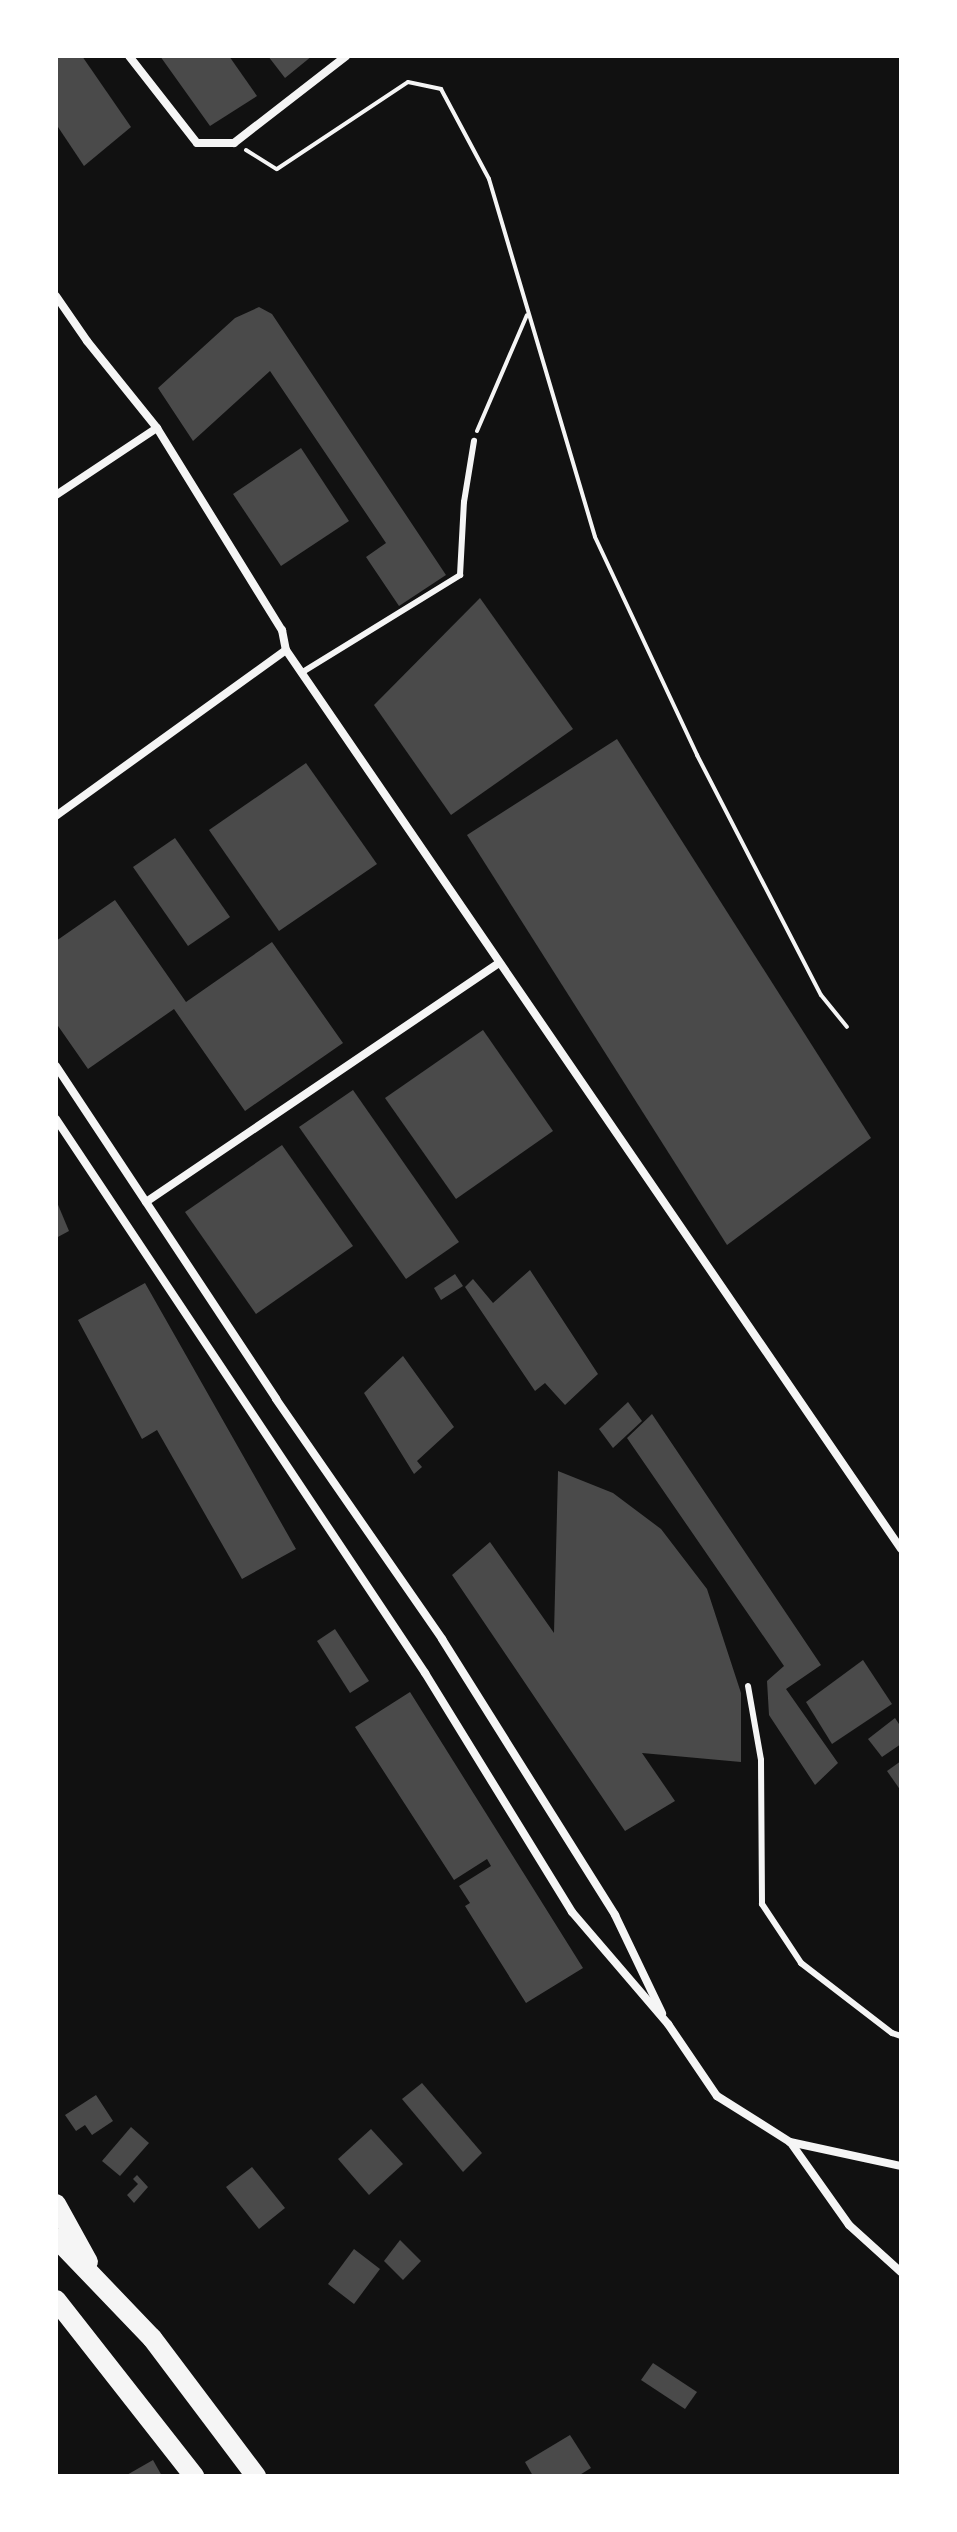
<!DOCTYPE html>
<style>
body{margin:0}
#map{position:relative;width:957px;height:2532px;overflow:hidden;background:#111;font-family:Jost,sans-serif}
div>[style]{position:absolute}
.building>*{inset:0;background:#4a4a4a}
.path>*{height:4px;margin:-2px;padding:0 2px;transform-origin:2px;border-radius:2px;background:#f5f5f5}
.service>*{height:6px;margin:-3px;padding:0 3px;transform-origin:3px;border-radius:3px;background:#f5f5f5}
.minor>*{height:8px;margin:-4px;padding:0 4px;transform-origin:4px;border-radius:4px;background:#f5f5f5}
.trunk>*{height:20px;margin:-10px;padding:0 10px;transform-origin:10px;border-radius:10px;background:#f5f5f5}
span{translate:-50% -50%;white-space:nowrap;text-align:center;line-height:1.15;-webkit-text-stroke:8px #fff;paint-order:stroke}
.frame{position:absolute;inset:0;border:58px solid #fff;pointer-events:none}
</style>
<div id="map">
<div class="building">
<div style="clip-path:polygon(56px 56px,82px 56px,131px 127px,84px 166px,56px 124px)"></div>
<div style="clip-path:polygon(160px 56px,229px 56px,257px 96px,210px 126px)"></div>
<div style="clip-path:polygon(268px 56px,312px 56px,285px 78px)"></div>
<div style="clip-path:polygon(259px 307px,272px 314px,446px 575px,399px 606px,366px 557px,386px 543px,270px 371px,193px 441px,158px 388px,235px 318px)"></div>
<div style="clip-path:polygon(301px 448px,349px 521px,281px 566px,233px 494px)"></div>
<div style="clip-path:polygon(480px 598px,573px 729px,451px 815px,374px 705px)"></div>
<div style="clip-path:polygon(617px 739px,871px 1138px,727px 1245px,467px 835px)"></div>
<div style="clip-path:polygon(306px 763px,377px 864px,279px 931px,209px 830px)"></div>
<div style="clip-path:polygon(175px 838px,230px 917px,188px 946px,133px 867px)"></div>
<div style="clip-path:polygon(115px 900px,186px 1002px,272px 942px,343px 1043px,245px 1111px,174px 1009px,88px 1069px,56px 1023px,56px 941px)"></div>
<div style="clip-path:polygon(483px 1030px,553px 1131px,456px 1199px,385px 1098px)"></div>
<div style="clip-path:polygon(353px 1090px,459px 1242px,406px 1279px,299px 1127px)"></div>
<div style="clip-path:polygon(282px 1145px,353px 1246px,256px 1314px,185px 1212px)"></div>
<div style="clip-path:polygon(56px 1200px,69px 1231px,56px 1238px)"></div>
<div style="clip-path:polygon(530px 1270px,598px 1374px,565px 1405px,545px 1383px,535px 1391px,465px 1287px,473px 1279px,493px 1303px)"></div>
<div style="clip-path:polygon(455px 1274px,463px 1286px,441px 1300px,434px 1288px)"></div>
<div style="clip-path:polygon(145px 1283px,296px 1549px,242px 1579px,157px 1430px,142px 1439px,78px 1320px)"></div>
<div style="clip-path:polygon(403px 1356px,454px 1427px,417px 1461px,422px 1467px,414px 1474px,364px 1393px)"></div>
<div style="clip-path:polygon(628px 1402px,642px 1421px,613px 1448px,599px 1429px)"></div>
<div style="clip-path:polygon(652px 1414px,821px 1665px,786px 1689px,838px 1763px,815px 1785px,769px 1715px,767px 1681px,784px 1666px,627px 1438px)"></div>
<div style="clip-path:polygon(558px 1471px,613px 1493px,661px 1529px,707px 1589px,741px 1693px,741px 1762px,642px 1753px,675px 1801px,625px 1831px,452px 1575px,490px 1542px,554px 1633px)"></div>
<div style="clip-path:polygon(335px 1629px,369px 1681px,350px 1693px,317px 1641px)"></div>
<div style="clip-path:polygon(863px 1660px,892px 1704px,832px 1744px,806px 1702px)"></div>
<div style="clip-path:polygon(410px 1692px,583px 1968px,526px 2003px,465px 1906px,470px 1903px,459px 1886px,491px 1866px,487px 1859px,454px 1880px,355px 1727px)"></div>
<div style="clip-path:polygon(895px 1718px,901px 1727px,901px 1744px,882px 1757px,868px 1739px)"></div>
<div style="clip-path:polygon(901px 1761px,901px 1791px,887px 1771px)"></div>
<div style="clip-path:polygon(422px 2083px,482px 2153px,463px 2172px,402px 2099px)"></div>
<div style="clip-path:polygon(96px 2095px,113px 2121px,92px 2135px,85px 2125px,76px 2131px,65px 2115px)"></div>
<div style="clip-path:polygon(131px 2127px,149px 2143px,120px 2176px,102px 2161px)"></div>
<div style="clip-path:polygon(371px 2129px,403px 2164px,369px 2195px,338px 2159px)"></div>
<div style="clip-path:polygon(252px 2167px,285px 2208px,259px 2229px,226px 2187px)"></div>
<div style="clip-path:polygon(137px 2175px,148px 2187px,134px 2203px,127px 2195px,138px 2184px,133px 2179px)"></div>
<div style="clip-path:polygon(400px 2240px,421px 2261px,403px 2280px,384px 2261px)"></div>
<div style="clip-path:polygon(354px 2249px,380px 2269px,354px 2304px,328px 2284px)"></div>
<div style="clip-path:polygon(653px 2363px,697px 2392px,685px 2409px,641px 2380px)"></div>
<div style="clip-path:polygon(570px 2435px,591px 2468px,578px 2476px,533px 2476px,525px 2462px)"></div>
<div style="clip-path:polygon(153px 2460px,162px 2476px,125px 2476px)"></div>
</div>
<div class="path">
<div style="left:246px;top:150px;width:36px;rotate:32deg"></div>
<div style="left:277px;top:169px;width:157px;rotate:-33.6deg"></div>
<div style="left:408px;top:82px;width:34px;rotate:12deg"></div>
<div style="left:441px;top:89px;width:102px;rotate:61.9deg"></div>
<div style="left:489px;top:179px;width:373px;rotate:73.5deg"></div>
<div style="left:595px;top:537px;width:241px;rotate:64.9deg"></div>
<div style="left:697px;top:755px;width:270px;rotate:62.7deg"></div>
<div style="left:821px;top:995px;width:41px;rotate:50.9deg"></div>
<div style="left:477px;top:431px;width:126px;rotate:-66.7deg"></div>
</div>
<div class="service">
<div style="left:301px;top:673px;width:187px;rotate:-31.6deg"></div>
<div style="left:460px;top:575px;width:73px;rotate:-86.9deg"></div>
<div style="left:464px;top:502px;width:62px;rotate:-80.7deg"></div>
<div style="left:748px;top:1686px;width:75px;rotate:80deg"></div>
<div style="left:761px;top:1760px;width:144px;rotate:89.6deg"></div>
<div style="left:762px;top:1904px;width:71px;rotate:56.5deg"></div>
<div style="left:801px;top:1963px;width:115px;rotate:37.6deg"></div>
<div style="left:892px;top:2033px;width:9px;rotate:18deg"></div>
</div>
<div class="minor">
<div style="left:129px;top:56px;width:110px;rotate:52deg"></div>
<div style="left:197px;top:143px;width:37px"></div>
<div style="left:234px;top:143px;width:142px;rotate:-37.8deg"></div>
<div style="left:56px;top:296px;width:55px;rotate:55.4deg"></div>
<div style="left:87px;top:341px;width:112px;rotate:51.2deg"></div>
<div style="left:56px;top:495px;width:121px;rotate:-33.6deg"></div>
<div style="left:157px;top:428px;width:238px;rotate:58.3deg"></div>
<div style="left:282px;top:630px;width:20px;rotate:79deg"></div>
<div style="left:286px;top:650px;width:284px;rotate:144.2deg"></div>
<div style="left:286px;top:650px;width:1089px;rotate:55.62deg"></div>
<div style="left:56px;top:1066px;width:399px;rotate:56.5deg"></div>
<div style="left:276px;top:1399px;width:292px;rotate:55.3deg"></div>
<div style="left:442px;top:1639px;width:326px;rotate:57.9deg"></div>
<div style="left:615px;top:1915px;width:109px;rotate:64.4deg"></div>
<div style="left:56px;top:1119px;width:666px;rotate:56.33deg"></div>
<div style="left:425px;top:1673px;width:281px;rotate:58.4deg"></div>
<div style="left:572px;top:1912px;width:148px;rotate:49.4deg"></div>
<div style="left:668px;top:2024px;width:87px;rotate:55.8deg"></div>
<div style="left:717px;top:2096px;width:86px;rotate:32.2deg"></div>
<div style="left:790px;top:2142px;width:114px;rotate:12.2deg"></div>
<div style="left:146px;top:1202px;width:426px;rotate:-34.1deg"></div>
<div style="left:791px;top:2143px;width:100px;rotate:54.7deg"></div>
<div style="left:849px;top:2225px;width:70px;rotate:42.1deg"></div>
</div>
<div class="trunk">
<div style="left:56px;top:2204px;width:66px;rotate:61.1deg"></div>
<div style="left:56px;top:2238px;width:139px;rotate:46.2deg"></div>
<div style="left:152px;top:2338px;width:173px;rotate:53deg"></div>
<div style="left:56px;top:2300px;width:224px;rotate:51.9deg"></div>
</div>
<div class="frame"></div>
</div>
